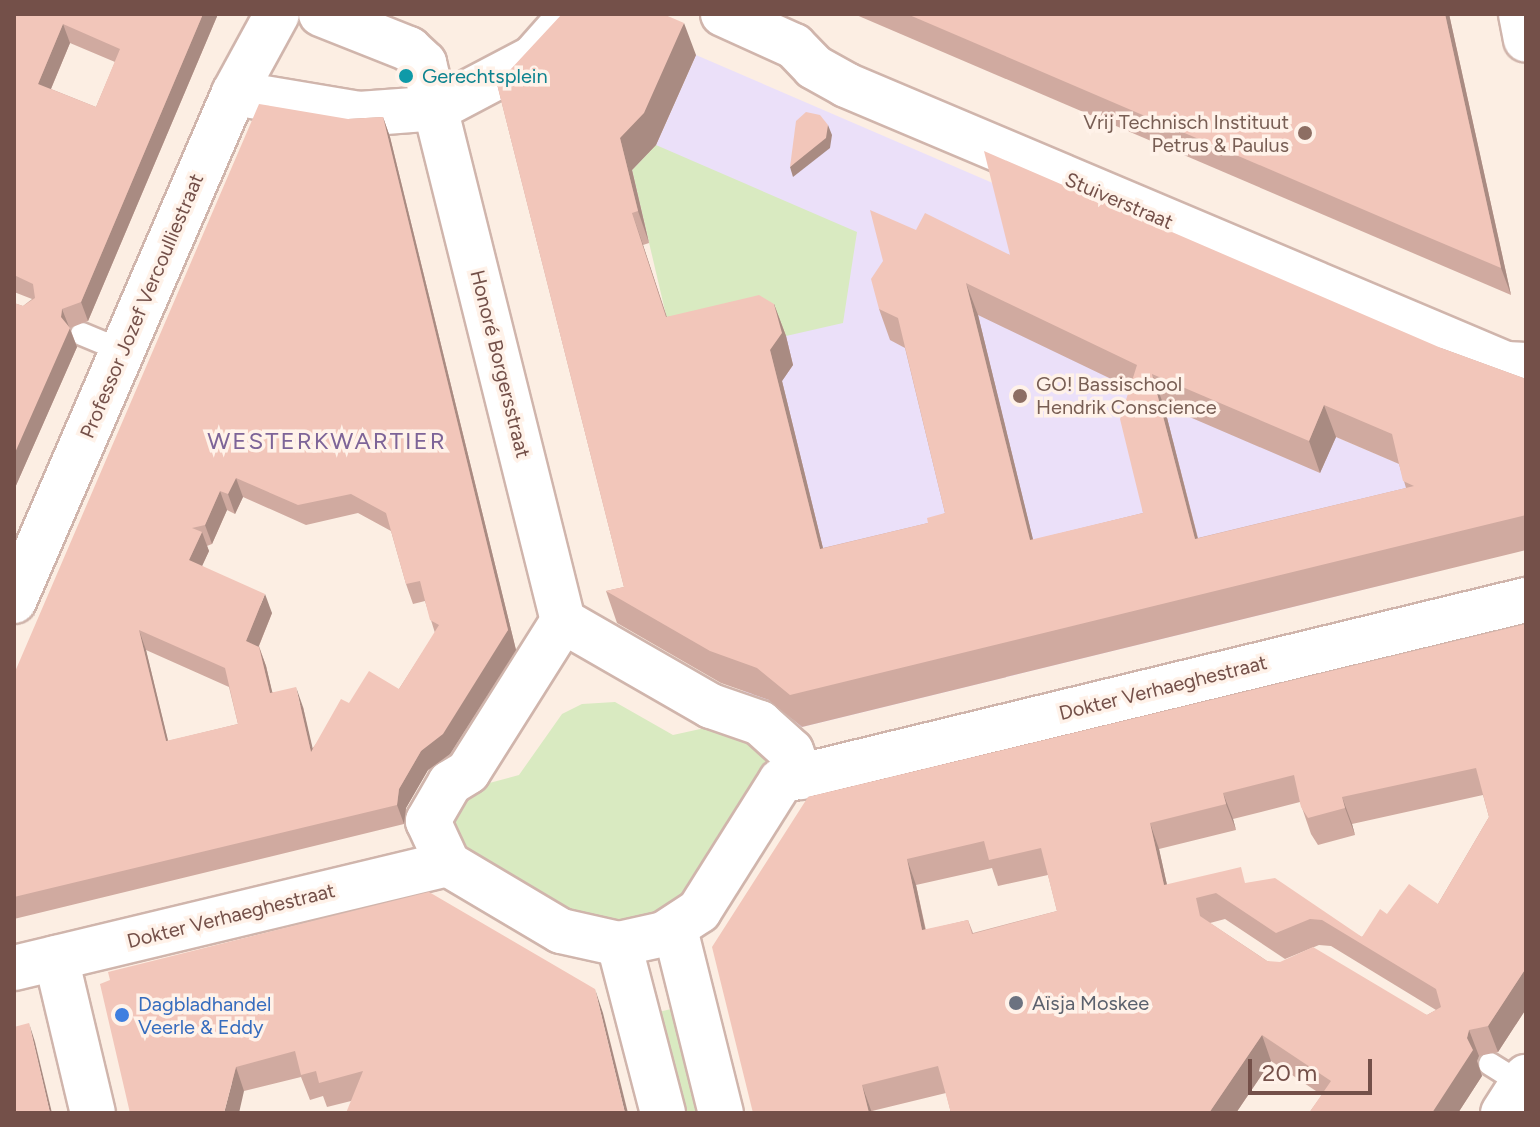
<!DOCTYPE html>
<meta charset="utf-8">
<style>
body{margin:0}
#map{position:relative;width:1540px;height:1127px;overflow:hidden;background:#fceee3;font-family:Figtree,sans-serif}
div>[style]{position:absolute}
.education>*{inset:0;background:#ebe0f9}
.green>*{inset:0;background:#d9eac1}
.roads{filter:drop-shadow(2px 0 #d0b5ac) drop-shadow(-2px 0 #d0b5ac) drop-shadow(0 2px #d0b5ac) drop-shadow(0 -2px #d0b5ac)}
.lane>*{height:22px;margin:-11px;padding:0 11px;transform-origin:11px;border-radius:11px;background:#fff}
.street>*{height:44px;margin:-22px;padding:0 22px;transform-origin:22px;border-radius:22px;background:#fff}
.wall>*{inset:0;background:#d0aaa0}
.shaded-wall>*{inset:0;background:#a98b82}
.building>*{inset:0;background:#f2c6ba}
.dots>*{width:22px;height:22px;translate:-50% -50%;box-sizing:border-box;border:4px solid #fff2e9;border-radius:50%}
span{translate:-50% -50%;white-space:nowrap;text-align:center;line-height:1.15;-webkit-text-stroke:7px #fff2e9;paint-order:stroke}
.culture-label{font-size:20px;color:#0d838f}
.left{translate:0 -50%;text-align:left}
.education-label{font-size:20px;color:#785e54}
.right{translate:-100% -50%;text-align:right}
.street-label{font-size:20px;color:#745049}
.worship-label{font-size:20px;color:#5b616d}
.shop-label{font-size:20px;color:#366cbe}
.quarter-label{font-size:24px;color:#7d6498;letter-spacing:2px}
.frame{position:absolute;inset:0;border:16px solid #745049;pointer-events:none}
.scale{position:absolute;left:1248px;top:1059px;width:124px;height:36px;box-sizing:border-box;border:4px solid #745049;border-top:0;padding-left:10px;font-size:24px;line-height:28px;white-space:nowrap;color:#745049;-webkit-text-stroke:6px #fff2e9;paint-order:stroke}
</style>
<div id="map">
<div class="education">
<div style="clip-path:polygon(696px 55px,995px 184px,1336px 437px,1402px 465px,1431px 573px,798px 728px,739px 697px,753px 675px,632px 170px,656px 145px)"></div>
</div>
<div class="green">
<div style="clip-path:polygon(656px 145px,857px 232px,843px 323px,786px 336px,674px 349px,632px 170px)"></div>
<div style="clip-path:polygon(615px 702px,673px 735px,732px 722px,775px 748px,758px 784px,680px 907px,636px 925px,581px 919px,447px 842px,452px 793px,519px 775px,562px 714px,582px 704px)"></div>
<div style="clip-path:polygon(679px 1007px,705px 1113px,680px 1113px,655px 1013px)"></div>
</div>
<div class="roads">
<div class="lane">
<div style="left:82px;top:334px;width:44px;rotate:22.5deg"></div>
<div style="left:1490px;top:1064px;width:38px;rotate:32deg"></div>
</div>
<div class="street">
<div style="left:321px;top:14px;width:95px;rotate:21.7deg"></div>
<div style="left:409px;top:49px;width:21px;rotate:43deg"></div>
<div style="left:424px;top:63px;width:575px;rotate:76.01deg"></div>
<div style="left:723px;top:14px;width:78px;rotate:24.3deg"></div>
<div style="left:794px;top:46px;width:29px;rotate:46deg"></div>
<div style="left:814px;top:67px;width:37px;rotate:29deg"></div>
<div style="left:846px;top:85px;width:717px;rotate:22.92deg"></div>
<div style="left:1506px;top:364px;width:20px;rotate:3deg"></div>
<div style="left:1521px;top:14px;width:26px;rotate:79deg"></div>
<div style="left:234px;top:93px;width:127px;rotate:9.5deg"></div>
<div style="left:359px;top:114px;width:79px;rotate:-4.3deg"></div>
<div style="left:438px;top:108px;width:107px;rotate:-27.8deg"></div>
<div style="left:533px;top:58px;width:59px;rotate:-48.4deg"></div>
<div style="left:14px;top:601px;width:554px;rotate:-66.58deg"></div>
<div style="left:234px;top:93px;width:90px;rotate:-61.4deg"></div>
<div style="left:563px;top:621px;width:178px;rotate:122.2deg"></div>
<div style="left:468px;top:772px;width:21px;rotate:149deg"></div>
<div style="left:450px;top:783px;width:44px;rotate:120.1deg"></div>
<div style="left:428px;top:821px;width:47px;rotate:65.1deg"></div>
<div style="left:448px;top:864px;width:131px;rotate:30.7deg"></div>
<div style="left:561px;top:931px;width:59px;rotate:12.6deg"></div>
<div style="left:619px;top:944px;width:46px;rotate:-12.5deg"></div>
<div style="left:664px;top:934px;width:42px;rotate:-33.3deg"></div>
<div style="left:699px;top:911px;width:154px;rotate:-57.8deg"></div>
<div style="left:781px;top:781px;width:767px;rotate:-13.66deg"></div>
<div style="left:563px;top:621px;width:171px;rotate:29.9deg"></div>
<div style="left:711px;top:706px;width:52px;rotate:19.1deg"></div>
<div style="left:760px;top:723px;width:42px;rotate:42.1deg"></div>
<div style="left:791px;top:751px;width:28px;rotate:69deg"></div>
<div style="left:675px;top:929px;width:190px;rotate:76deg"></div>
<div style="left:619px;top:944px;width:175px;rotate:75.4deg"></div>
<div style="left:56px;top:958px;width:159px;rotate:76.6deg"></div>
<div style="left:14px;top:968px;width:446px;rotate:-13.5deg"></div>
<div style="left:1503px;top:1113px;width:43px;rotate:-57.4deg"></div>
</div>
</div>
<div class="wall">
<div style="clip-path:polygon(evenodd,14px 14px,218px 14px,88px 321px,70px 328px,77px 347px,14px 490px,14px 303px,23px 306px,32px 299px,14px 292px,14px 14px,70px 43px,115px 62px,96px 107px,51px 89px,70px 43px)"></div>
<div style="clip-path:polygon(854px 14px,1449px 14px,1511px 295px)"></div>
<div style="clip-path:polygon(evenodd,696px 55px,656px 145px,632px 170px,649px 243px,643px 245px,667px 317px,774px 304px,786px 336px,793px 365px,782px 381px,823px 548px,928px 523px,945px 513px,905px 348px,890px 340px,879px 309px,916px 230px,1010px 255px,1441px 348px,1526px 379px,1526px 550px,802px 727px,769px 700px,721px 683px,617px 623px,606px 591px,624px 587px,497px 84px,696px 55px,978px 315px,1130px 388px,1143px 513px,1033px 540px,978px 315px,696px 55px,1164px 406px,1320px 473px,1336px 437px,1399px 464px,1406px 488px,1198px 538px,1164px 406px)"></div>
<div style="clip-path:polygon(evenodd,383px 117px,390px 137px,516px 650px,450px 754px,428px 770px,406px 808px,404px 824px,14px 919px,14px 674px,348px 119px,383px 117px,243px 497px,306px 525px,358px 513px,391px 531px,406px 584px,413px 604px,425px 601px,435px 633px,399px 689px,349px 703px,312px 749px,303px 707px,272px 692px,266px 666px,259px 646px,272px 613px,202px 566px,209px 551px,207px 546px,212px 544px,227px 510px,235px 514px,243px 497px,383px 117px,146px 650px,229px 687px,238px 724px,168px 741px,146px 650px)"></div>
<div style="clip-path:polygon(evenodd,1526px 624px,1526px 1009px,1498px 1052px,1479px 1056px,1477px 1061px,1482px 1076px,1458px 1113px,1309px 1113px,1322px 1095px,1271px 1061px,1236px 1113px,951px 1113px,946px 1093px,872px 1111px,753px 1113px,808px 797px,1526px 624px,1483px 795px,1489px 817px,1438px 904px,1387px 914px,1362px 937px,1247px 883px,1167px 885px,1159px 849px,1236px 830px,1233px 819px,1300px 802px,1311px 834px,1318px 845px,1355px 835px,1352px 824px,1483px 795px,1526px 624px,992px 868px,998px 886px,1048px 875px,1057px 911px,973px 933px,968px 920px,926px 930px,916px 885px,992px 868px,1526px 624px,1225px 919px,1285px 959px,1319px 945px,1331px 946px,1436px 1010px,1427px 1015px,1267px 961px,1210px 923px,1225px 919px)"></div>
<div style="clip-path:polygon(100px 984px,603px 1013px,351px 1101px,327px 1107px,323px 1096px,310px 1100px,301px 1077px,244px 1091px)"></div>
</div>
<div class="shaded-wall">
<div style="clip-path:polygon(203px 14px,218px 14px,88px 321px,81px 302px)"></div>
<div style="clip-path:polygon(1445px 14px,1449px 14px,1511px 295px,1501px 268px)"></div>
<div style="clip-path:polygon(684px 23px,696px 55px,656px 145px,632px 170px,649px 243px,638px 211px,620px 138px)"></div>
<div style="clip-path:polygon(63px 24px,70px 43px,45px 103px,38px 84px)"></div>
<div style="clip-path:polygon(383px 117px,390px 137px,516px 650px,450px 754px,428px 770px,406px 808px,404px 824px,397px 805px,399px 789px,421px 751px,508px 630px)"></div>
<div style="clip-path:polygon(828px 125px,832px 135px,830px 148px,793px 177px,790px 167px)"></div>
<div style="clip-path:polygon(632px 213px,643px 245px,677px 349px,666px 317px)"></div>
<div style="clip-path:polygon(966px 283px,978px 315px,1041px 572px,1030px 540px)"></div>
<div style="clip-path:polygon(774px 304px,786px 336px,793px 365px,782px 381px,831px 581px,820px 549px,770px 350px)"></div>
<div style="clip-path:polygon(62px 309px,77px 347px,14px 490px,14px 455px,61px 317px)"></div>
<div style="clip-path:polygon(1152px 374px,1164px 406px,1206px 571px,1195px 539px)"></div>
<div style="clip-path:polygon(1324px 405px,1336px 437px,1320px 473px,1309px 441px)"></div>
<div style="clip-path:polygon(236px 478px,243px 497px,235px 514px,228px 494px)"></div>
<div style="clip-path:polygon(220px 491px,227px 510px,212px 544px,205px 525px)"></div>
<div style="clip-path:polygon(202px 532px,209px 551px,196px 579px,189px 560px)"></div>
<div style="clip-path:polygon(265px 594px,272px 613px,253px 660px,246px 641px)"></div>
<div style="clip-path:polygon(139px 630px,146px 650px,173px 761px,166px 741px)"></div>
<div style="clip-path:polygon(259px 647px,266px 666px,277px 712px,270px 693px)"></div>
<div style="clip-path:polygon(296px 687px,303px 707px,318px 771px,311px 752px)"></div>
<div style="clip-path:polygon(1223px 793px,1233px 819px,1236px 830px,1226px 804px)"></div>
<div style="clip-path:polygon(1342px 797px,1352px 824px,1355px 835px,1345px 808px)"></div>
<div style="clip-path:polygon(1150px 823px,1159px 849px,1173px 912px,1164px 885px)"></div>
<div style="clip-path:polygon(907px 859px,916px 885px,931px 957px,922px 930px)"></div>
<div style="clip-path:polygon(1526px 968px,1526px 1009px,1498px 1052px,1488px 1026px)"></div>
<div style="clip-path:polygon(595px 989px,603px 1013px,628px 1113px,625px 1113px)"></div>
<div style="clip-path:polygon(29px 1023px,35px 1042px,52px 1113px,50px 1113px)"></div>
<div style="clip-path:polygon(1469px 1030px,1479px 1056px,1477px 1061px,1482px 1076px,1458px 1113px,1432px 1113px,1467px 1038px)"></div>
<div style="clip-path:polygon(1262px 1035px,1271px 1061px,1236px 1113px,1209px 1113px)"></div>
<div style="clip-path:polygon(236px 1067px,244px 1091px,239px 1113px,224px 1113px)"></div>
<div style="clip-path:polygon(862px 1085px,872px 1113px,869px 1113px)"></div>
</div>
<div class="building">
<div style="clip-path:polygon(evenodd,14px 14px,203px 14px,81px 302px,62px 309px,61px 317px,70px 328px,14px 455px,14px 303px,23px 306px,35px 298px,33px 284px,14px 275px,14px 14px,63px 24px,120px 49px,96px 107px,38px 84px,63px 24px)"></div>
<div style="clip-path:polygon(evenodd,562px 14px,663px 14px,684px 23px,644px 113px,620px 138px,638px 211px,632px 213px,666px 317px,759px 295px,774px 304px,782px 333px,770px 350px,820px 549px,928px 523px,927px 518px,945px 513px,898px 318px,879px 309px,871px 279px,883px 261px,870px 210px,916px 230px,925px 213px,1010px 255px,984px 151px,1441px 348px,1526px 379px,1526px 515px,790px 695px,757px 668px,710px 651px,606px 591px,624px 587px,497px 84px,562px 14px,966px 283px,1137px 365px,1120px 419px,1143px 513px,1030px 540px,966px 283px,562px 14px,1152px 374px,1309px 441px,1324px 405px,1392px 434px,1403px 481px,1414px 486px,1195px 539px,1152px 374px)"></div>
<div style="clip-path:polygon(907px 14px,1445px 14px,1501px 268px,1404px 227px)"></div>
<div style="clip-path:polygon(evenodd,259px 104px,348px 119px,383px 117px,508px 630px,443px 734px,421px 751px,399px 789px,397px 805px,14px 897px,14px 674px,259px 104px,236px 478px,298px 505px,351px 494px,386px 513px,406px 584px,420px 581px,430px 620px,439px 625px,399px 689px,369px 671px,349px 703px,341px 699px,311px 752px,296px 687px,270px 693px,259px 647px,246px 641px,265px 594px,189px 560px,202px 532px,192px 528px,205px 525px,220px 491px,228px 494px,236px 478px,259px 104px,139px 630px,225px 668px,238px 724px,166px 741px,139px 630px)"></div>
<div style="clip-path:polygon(806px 112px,820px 115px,828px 125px,826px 138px,790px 167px,796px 121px)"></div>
<div style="clip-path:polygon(evenodd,1526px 624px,1526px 968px,1488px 1026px,1469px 1030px,1467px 1038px,1473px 1050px,1432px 1113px,1309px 1113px,1331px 1081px,1262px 1035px,1209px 1113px,951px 1113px,938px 1066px,862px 1085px,869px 1113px,753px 1113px,712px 947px,808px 797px,1526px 624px,1476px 768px,1489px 817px,1438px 904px,1409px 884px,1387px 914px,1380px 909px,1362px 937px,1275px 878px,1245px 883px,1241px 867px,1164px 885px,1150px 823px,1226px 804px,1223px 793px,1294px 775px,1301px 807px,1308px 818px,1345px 808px,1342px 797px,1476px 768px,1526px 624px,984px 841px,989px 860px,1041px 848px,1057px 911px,972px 934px,968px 920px,922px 930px,907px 859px,984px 841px,1526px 624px,1216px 893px,1276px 933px,1310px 919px,1322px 920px,1436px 989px,1441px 1007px,1427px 1015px,1313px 947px,1280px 962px,1267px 961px,1200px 916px,1196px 898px,1216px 893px)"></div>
<div style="clip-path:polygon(429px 892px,595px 989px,625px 1113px,346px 1113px,363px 1071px,319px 1083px,316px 1071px,301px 1075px,295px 1051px,236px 1067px,224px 1113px,130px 1113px,100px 984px,110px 980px,108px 972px)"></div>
<div style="clip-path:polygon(29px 1023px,50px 1113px,14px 1113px,14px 1027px)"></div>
</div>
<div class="dots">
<div style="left:406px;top:76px;background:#0f9aa8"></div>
<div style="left:1305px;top:133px;background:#8d6e63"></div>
<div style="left:1020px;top:396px;background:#8d6e63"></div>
<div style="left:1016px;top:1003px;background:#6b7280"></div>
<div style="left:122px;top:1015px;background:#3f7fe0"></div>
</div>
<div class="culture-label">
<span class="left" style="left:422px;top:76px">Gerechtsplein</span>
</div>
<div class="education-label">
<span class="right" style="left:1289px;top:134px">Vrij Technisch Instituut<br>Petrus &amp; Paulus</span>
<span class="left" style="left:1036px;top:396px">GO! Bassischool<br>Hendrik Conscience</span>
</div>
<div class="street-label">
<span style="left:1119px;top:201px;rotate:23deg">Stuiverstraat</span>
<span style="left:142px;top:306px;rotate:-67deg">Professor Jozef Vercoulliestraat</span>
<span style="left:500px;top:364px;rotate:76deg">Honoré Borgersstraat</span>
<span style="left:1163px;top:688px;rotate:-14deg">Dokter Verhaeghestraat</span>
<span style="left:231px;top:916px;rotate:-14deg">Dokter Verhaeghestraat</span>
</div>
<div class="worship-label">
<span class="left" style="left:1032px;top:1003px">Aïsja Moskee</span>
</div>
<div class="shop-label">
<span class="left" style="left:138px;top:1016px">Dagbladhandel<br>Veerle &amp; Eddy</span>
</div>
<div class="quarter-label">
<span style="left:327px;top:441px">WESTERKWARTIER</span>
</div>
<div class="frame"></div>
<div class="scale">20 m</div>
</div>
